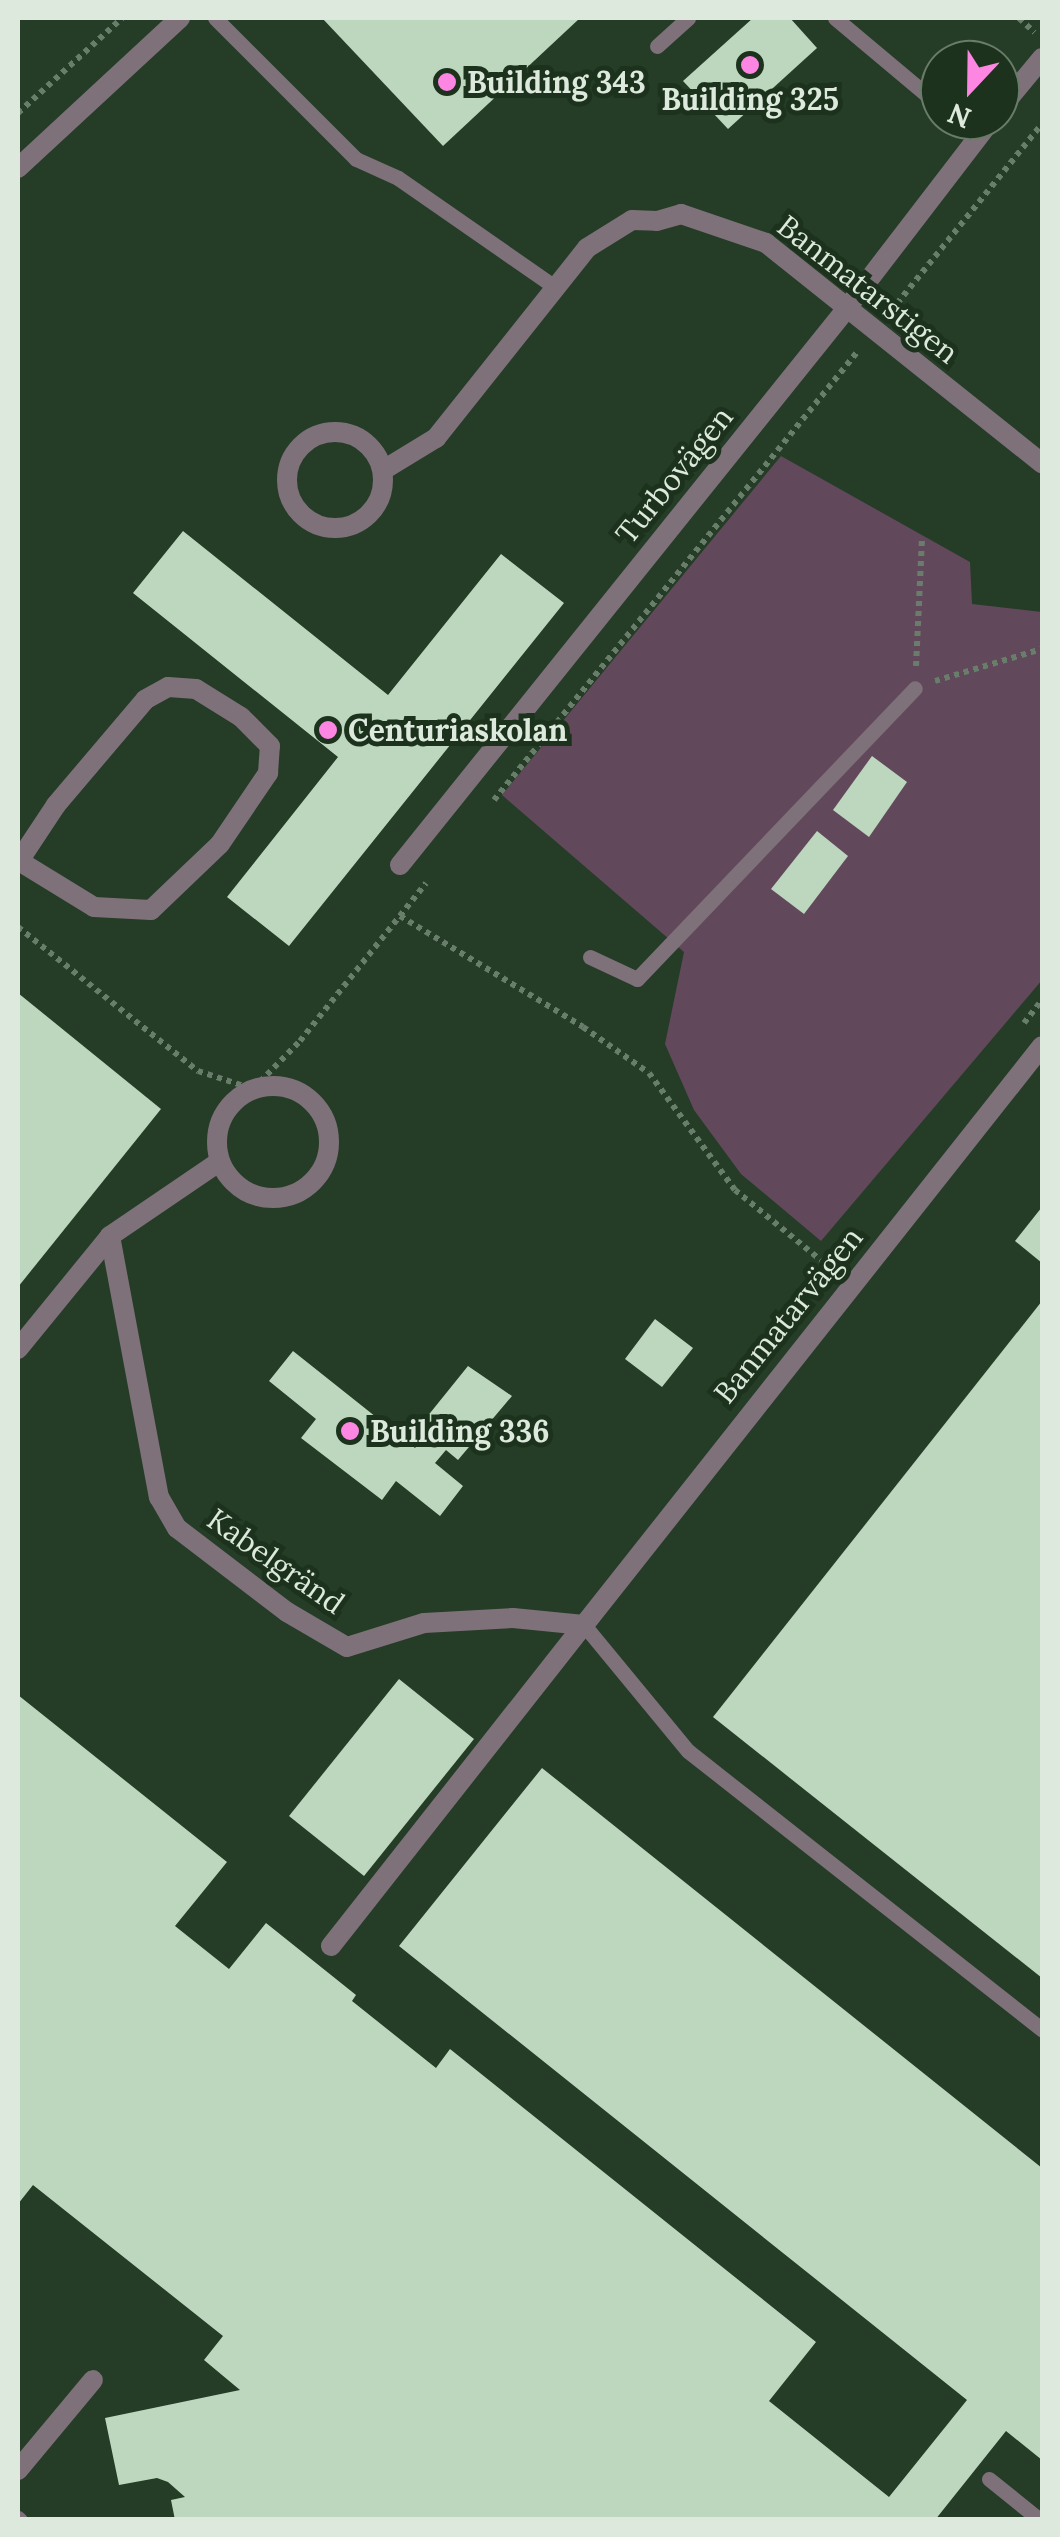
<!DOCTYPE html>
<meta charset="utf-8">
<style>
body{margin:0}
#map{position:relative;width:1060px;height:2537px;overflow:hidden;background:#253c27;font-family:Lora,serif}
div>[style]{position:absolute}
.green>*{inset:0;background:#61495b}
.building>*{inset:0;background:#bdd7be}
.path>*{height:6px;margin-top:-3px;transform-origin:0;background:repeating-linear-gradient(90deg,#697d6b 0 5px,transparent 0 10px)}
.service>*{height:15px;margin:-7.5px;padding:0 7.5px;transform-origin:7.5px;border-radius:7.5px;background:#7e717a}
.minor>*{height:20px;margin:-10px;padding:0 10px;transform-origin:10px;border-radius:10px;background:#7e717a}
.minor>.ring{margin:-10px;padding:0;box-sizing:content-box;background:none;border:20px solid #7e717a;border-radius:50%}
.dots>*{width:28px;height:28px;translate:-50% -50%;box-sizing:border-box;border:5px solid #1c321d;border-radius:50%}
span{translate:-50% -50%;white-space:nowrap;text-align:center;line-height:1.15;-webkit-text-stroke:10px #1c321d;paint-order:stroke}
.poi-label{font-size:30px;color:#dce9dc;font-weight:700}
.left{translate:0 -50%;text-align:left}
.street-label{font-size:30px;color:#dce9dc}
.frame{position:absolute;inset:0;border:20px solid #dce9dc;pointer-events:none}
.north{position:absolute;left:920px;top:40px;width:100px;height:100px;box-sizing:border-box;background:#1c321d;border:2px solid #697b69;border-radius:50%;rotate:202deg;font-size:28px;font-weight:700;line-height:40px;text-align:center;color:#dce9dc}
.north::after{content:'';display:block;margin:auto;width:35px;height:45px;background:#fd86e2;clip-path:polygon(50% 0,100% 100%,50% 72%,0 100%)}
</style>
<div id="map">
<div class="green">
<div style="clip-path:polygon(781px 456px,970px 562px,972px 604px,1042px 612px,1042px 980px,821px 1241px,741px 1174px,694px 1110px,665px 1044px,684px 952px,502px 795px)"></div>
</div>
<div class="building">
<div style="clip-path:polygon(322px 18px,580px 18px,443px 146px)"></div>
<div style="clip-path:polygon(753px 18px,790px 18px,817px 48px,728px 129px,683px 81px)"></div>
<div style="clip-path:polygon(183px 531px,388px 695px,501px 554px,564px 603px,289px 946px,227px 897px,338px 757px,133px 593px)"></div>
<div style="clip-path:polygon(872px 756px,907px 782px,869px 837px,833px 810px)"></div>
<div style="clip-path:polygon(817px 831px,848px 856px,804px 914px,771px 889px)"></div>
<div style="clip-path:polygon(18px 993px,161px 1109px,18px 1287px)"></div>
<div style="clip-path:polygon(1042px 1207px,1042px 1263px,1015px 1241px)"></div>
<div style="clip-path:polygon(1042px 1301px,1042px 1978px,713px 1717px)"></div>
<div style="clip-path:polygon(655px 1319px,693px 1348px,662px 1387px,625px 1359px)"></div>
<div style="clip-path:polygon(293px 1351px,415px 1448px,426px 1435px,418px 1428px,468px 1366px,512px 1396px,458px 1460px,446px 1450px,435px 1463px,463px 1486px,440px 1516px,396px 1481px,382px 1500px,301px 1438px,316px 1419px,269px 1381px)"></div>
<div style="clip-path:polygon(399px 1679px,474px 1739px,364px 1876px,289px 1816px)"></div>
<div style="clip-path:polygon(18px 1695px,227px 1862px,175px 1926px,229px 1969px,266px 1923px,356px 1995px,352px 2001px,436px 2068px,450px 2049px,816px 2342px,769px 2401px,889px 2497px,967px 2400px,399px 1946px,542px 1768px,1042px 2168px,1042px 2460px,1006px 2431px,935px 2520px,175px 2520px,171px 2500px,185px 2497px,168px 2482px,157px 2478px,119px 2485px,105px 2418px,240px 2390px,204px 2360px,223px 2336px,33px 2185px,18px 2204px)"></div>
</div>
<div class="path">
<div style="left:1019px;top:18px;width:21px;rotate:43deg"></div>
<div style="left:18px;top:113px;width:141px;rotate:-42.4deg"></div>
<div style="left:891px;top:311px;width:240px;rotate:-51.1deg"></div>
<div style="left:916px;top:666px;width:129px;rotate:-87.3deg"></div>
<div style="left:935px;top:681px;width:112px;rotate:-16.7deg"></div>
<div style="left:494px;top:800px;width:578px;rotate:-50.97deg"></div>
<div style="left:400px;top:916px;width:214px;rotate:31.2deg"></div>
<div style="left:583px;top:1027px;width:80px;rotate:34.9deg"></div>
<div style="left:649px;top:1073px;width:145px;rotate:53.7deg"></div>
<div style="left:735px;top:1190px;width:120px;rotate:39.3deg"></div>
<div style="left:18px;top:927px;width:231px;rotate:38.7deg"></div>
<div style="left:198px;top:1071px;width:58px;rotate:18.1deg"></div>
<div style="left:253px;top:1089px;width:67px;rotate:-45.6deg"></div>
<div style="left:300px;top:1041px;width:202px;rotate:-51.4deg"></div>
<div style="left:1024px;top:1023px;width:29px;rotate:-52deg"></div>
</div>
<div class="service">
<div style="left:215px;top:18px;width:199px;rotate:45deg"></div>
<div style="left:356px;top:159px;width:46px;rotate:24.3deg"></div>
<div style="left:398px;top:178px;width:193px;rotate:34.8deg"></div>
<div style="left:835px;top:18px;width:137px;rotate:40deg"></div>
<div style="left:657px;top:46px;width:42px;rotate:-42.1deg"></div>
<div style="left:957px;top:120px;width:26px;rotate:40deg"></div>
<div style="left:590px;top:957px;width:52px;rotate:25.1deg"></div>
<div style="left:637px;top:979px;width:402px;rotate:-46.3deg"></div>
<div style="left:584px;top:1625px;width:163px;rotate:50.5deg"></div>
<div style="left:688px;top:1751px;width:451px;rotate:38.2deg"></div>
<div style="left:989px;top:2479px;width:65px;rotate:38.8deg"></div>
<div style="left:18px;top:2518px;width:3px;rotate:45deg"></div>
</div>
<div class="minor">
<div style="left:1000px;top:109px;width:66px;rotate:-50.5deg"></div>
<div style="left:18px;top:168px;width:221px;rotate:-42.8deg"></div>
<div class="ring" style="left:287px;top:432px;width:76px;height:76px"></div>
<div style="left:385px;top:469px;width:60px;rotate:-31.3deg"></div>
<div style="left:436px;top:438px;width:243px;rotate:-51.5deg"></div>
<div style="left:587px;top:248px;width:53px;rotate:-31.9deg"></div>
<div style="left:632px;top:220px;width:25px;rotate:2deg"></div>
<div style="left:657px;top:221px;width:25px;rotate:-16deg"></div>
<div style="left:681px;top:214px;width:90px;rotate:18.8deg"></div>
<div style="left:766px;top:243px;width:353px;rotate:38.6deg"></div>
<div style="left:18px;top:860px;width:1px;rotate:45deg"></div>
<div style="left:19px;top:861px;width:88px;rotate:31.5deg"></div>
<div style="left:94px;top:907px;width:57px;rotate:3deg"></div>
<div style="left:151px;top:910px;width:95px;rotate:-43.7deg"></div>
<div style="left:220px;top:844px;width:86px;rotate:-55.9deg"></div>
<div style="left:268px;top:773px;width:27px;rotate:-86deg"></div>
<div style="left:270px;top:746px;width:41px;rotate:-135deg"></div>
<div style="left:241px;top:717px;width:53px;rotate:-148.1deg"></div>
<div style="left:196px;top:689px;width:28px;rotate:-176deg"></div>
<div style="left:168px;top:687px;width:26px;rotate:151deg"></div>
<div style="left:145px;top:700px;width:138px;rotate:130.3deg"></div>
<div style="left:56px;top:805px;width:67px;rotate:123.5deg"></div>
<div style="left:400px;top:865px;width:714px;rotate:-51.25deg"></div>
<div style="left:847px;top:308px;width:237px;rotate:-52.5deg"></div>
<div class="ring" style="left:217px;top:1086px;width:92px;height:92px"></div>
<div style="left:110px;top:1236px;width:266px;rotate:79.4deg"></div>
<div style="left:159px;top:1497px;width:36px;rotate:60deg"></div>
<div style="left:177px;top:1528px;width:138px;rotate:37.4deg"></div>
<div style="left:287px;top:1612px;width:69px;rotate:30.3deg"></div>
<div style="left:347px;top:1647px;width:81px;rotate:-17.3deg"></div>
<div style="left:424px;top:1623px;width:89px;rotate:-3.2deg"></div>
<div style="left:513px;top:1618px;width:71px;rotate:5.6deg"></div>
<div style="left:584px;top:1625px;width:738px;rotate:-51.66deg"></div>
<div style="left:18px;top:1349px;width:146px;rotate:-50.8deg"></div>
<div style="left:110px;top:1236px;width:132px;rotate:-34.2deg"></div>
<div style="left:331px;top:1946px;width:409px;rotate:-51.8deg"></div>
<div style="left:18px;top:2470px;width:117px;rotate:-50.2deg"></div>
</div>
<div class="dots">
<div style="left:750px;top:65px;background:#fd86e2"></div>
<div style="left:447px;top:82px;background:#fd86e2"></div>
<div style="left:328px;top:730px;background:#fd86e2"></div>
<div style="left:350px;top:1431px;background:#fd86e2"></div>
</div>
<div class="poi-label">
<span class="left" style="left:467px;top:82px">Building 343</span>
<span style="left:750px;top:99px">Building 325</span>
<span class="left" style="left:348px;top:730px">Centuriaskolan</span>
<span class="left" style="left:370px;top:1431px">Building 336</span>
</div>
<div class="street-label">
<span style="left:868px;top:289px;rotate:38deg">Banmatarstigen</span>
<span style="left:674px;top:475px;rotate:-51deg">Turbovägen</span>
<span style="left:788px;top:1315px;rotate:-51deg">Banmatarvägen</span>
<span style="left:276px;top:1561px;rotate:35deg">Kabelgränd</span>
</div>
<div class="frame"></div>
<div class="north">N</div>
</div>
